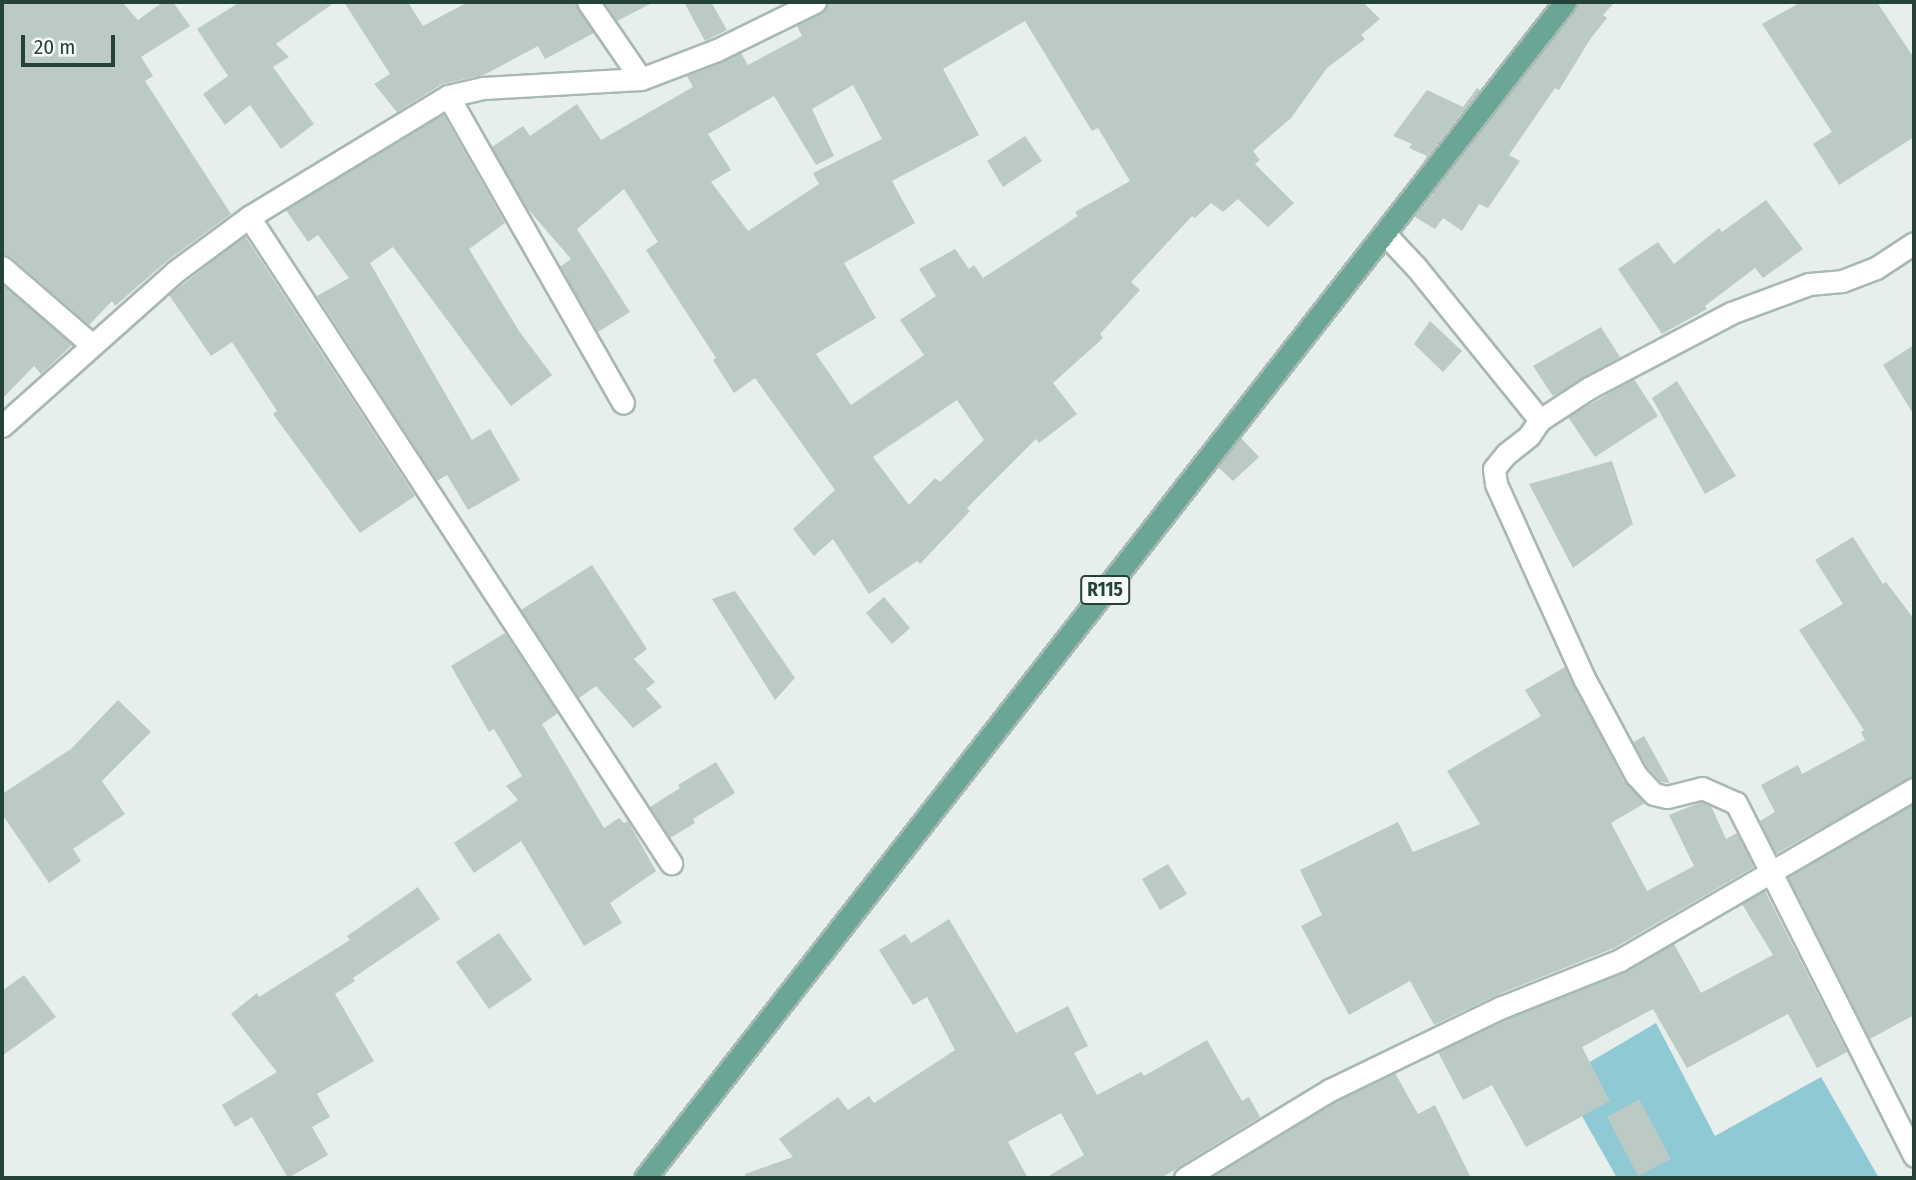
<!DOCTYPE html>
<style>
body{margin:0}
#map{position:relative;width:1916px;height:1180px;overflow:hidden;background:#e6efeb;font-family:"Fira Sans Condensed",sans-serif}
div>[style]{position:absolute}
.water>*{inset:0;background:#8ec9d4}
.building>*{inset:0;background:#bbcac4}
.roads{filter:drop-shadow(2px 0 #a8b8b2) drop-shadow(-2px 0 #a8b8b2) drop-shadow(0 2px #a8b8b2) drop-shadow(0 -2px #a8b8b2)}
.minor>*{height:21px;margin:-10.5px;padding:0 10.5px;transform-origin:10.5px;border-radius:10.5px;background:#fff}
.major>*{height:21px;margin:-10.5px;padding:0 10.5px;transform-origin:10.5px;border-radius:10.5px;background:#6aa596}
span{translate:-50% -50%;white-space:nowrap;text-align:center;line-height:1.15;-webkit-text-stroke:5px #f7fbf9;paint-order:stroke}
.shield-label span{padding:2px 5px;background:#f7fbf9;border:2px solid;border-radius:5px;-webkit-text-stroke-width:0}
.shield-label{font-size:19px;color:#24423a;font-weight:700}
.frame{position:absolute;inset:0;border:4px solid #24423a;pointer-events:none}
.scale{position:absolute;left:21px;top:35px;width:94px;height:32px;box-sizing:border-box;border:4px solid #24423a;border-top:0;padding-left:9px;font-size:21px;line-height:24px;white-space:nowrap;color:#24423a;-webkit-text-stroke:5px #f7fbf9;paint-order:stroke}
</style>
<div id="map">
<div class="water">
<div style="clip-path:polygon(1656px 1023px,1715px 1136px,1821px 1077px,1879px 1178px,1617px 1178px,1561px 1079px)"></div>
</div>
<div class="building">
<div style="clip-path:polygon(2px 2px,122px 2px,138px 20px,163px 2px,173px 2px,190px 26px,141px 57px,153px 76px,145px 81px,231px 214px,167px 261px,115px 306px,112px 301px,89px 325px,11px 257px,2px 254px)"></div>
<div style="clip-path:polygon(240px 2px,335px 2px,276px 44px,289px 57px,273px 67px,314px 124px,281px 149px,250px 105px,225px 125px,203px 94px,228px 76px,197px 29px)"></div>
<div style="clip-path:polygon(344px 2px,408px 2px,423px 26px,468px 2px,575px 2px,594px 33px,545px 59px,538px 46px,484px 75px,442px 84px,397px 112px,374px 84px,390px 74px)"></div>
<div style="clip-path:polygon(604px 2px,654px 2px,617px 21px)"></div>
<div style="clip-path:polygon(684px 2px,711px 2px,727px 30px,705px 41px)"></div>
<div style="clip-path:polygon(evenodd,828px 2px,1363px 2px,1380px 19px,1361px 35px,1365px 39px,1327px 68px,1291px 118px,1253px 151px,1260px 160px,1255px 164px,1294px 203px,1268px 227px,1238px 199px,1223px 212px,1211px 203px,1195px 218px,1192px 216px,1131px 282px,1140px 290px,1100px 334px,1103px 338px,1053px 383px,1077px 414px,1039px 443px,1036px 439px,967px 508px,970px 511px,920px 564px,917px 561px,869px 594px,833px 539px,814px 556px,793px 529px,835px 490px,755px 378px,734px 393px,713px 360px,716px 358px,646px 250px,658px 242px,624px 189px,577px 229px,630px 312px,598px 332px,560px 267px,571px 259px,527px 208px,492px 147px,523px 126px,530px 136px,577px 104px,601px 140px,693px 87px,687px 76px,741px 53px,748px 65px,802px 36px,797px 26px,821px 13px,828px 2px,1025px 21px,1092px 131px,1098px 128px,1130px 181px,1075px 212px,1078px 216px,983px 278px,974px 265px,969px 269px,955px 249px,919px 269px,936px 296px,900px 320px,924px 355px,851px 405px,816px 354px,876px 318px,844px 263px,915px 223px,892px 181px,979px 135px,943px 69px,1025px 21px,828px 2px,853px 85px,882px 139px,813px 173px,819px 184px,748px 231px,711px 182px,731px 170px,708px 134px,774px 96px,816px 165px,834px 156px,812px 109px,853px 85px,828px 2px,957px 400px,984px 440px,940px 482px,935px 478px,909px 505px,873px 457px,957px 400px)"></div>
<div style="clip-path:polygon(1578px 2px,1615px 2px,1603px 15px,1607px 18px,1591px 38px,1559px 90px,1555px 88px,1509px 155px,1520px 161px,1488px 208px,1479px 204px,1462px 231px,1443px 218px,1435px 229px,1415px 217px,1575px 10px)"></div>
<div style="clip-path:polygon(1801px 2px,1877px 2px,1914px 58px,1914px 137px,1839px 185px,1813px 144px,1832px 132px,1762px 24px)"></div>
<div style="clip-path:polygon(1477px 88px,1480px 90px,1419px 168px,1427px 156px,1409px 148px,1412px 144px,1393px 136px,1427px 90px,1463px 107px)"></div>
<div style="clip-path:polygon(443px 114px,505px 223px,469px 249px,519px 331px,552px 375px,511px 406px,393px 247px,370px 263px,472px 440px,490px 429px,520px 480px,468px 510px,447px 475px,437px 481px,317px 296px,349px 278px,318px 235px,308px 242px,286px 210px)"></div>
<div style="clip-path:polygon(1025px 136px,1042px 161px,1003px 187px,987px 161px)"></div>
<div style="clip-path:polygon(1766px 200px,1803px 249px,1763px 278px,1755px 268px,1705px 306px,1707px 309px,1662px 334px,1618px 269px,1658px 242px,1674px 264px,1719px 228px,1722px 232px)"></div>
<div style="clip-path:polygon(245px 236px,415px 496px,360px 533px,273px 414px,277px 411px,232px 342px,211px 356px,169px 295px)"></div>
<div style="clip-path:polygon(2px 284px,72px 345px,41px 374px,34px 366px,2px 399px)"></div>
<div style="clip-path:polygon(1430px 321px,1462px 351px,1443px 372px,1414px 344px)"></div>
<div style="clip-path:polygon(1601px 327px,1620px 357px,1553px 396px,1533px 366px)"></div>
<div style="clip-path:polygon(1914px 345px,1914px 415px,1883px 365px)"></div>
<div style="clip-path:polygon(1634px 379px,1658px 416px,1595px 457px,1568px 417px)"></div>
<div style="clip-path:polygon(1677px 381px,1736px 476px,1705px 494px,1652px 398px)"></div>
<div style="clip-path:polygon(1241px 438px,1259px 457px,1233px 481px,1218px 467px)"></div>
<div style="clip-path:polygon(1612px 461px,1633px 524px,1573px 568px,1529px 484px)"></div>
<div style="clip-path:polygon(1853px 537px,1883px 584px,1886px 582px,1914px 619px,1914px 776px,1776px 854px,1760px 821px,1775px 812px,1761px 785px,1798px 765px,1802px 774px,1865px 740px,1861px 732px,1864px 730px,1799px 630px,1843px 604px,1815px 560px)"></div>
<div style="clip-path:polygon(592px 565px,647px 649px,634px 659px,655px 682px,646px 689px,662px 707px,633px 728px,596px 686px,579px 698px,521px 610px)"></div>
<div style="clip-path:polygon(735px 591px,795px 678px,775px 700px,712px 599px)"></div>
<div style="clip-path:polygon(884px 597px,910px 628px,892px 644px,866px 613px)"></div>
<div style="clip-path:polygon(505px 633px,558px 713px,542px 724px,604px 828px,619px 818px,624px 823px,628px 821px,656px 871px,610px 903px,622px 923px,584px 946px,521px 841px,474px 873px,454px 843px,518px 800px,506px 786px,522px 776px,494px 729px,489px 732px,451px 666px)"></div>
<div style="clip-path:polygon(1565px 667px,1624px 781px,1645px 803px,1611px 823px,1647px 891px,1694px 866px,1669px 815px,1701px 802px,1711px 806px,1726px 839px,1737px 833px,1754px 867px,1614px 948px,1497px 995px,1434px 1025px,1410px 981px,1349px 1015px,1301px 926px,1322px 915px,1300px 870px,1398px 822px,1413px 852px,1480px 824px,1447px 771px,1541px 716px,1525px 690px)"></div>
<div style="clip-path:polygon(118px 700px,151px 732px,102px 781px,125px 814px,73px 849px,81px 861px,49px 883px,2px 814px,2px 794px,71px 749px)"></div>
<div style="clip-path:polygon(1644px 736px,1670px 783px,1661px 782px,1647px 767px,1633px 742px)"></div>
<div style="clip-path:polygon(716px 762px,735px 793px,693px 819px,695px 823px,670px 838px,650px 807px,680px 788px,678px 785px)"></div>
<div style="clip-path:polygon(1914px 804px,1914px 1015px,1870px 1039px,1788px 877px)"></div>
<div style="clip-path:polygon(1168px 864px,1187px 894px,1160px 910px,1142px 879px)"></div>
<div style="clip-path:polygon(418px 887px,440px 919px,353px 978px,355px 981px,335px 994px,374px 1061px,317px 1094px,330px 1117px,312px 1127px,328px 1155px,288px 1178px,252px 1117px,235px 1127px,222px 1105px,277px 1072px,231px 1014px,257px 993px,259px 997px,350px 940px,347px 936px)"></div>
<div style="clip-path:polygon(1765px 891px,1847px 1052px,1817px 1068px,1788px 1014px,1687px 1068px,1653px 1009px,1582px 1047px,1610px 1101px,1526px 1147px,1492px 1085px,1463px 1100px,1438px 1052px,1507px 1019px,1625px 972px,1674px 944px,1701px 993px,1773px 955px,1742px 904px)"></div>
<div style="clip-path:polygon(949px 919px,1016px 1033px,1068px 1006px,1088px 1046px,1074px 1053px,1097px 1095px,1141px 1072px,1144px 1076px,1207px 1040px,1242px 1101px,1249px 1097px,1260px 1117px,1161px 1178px,1045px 1178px,1084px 1155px,1061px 1113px,1008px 1142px,1028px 1178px,745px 1178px,745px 1174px,793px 1157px,779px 1139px,838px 1097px,848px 1110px,869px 1096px,874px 1103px,955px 1050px,927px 997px,913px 1005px,879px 950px,905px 934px,911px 943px)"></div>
<div style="clip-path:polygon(499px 933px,532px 980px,489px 1009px,456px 962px)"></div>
<div style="clip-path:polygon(24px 975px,56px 1017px,2px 1056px,2px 991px)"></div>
<div style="clip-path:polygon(1395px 1073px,1418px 1114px,1435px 1105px,1471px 1178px,1210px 1178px,1341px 1099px)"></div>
<div style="clip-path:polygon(1639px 1099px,1671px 1159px,1638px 1176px,1607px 1117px)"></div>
</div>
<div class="roads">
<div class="minor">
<div style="left:588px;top:2px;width:93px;rotate:55.5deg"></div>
<div style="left:448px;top:96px;width:353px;rotate:60.3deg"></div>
<div style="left:249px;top:217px;width:772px;rotate:56.85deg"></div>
<div style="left:1384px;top:233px;width:47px;rotate:46.7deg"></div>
<div style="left:1416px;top:267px;width:197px;rotate:51deg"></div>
<div style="left:1540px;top:420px;width:19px;rotate:125deg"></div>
<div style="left:1529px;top:436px;width:29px;rotate:142deg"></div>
<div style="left:1506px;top:454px;width:19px;rotate:129deg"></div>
<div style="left:1494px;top:469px;width:15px;rotate:82deg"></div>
<div style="left:1496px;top:484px;width:215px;rotate:65.6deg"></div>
<div style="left:1585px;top:680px;width:108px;rotate:61.8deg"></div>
<div style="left:1636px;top:775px;width:26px;rotate:47deg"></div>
<div style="left:1654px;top:794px;width:13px;rotate:13deg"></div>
<div style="left:1667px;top:797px;width:36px;rotate:-14deg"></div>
<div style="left:1702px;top:788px;width:37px;rotate:24deg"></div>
<div style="left:1736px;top:803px;width:395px;rotate:63.2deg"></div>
<div style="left:2px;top:267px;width:118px;rotate:40.9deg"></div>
<div style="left:1540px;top:420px;width:59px;rotate:-33.1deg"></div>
<div style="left:1589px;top:388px;width:161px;rotate:-27.8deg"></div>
<div style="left:1731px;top:313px;width:83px;rotate:-20.4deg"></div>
<div style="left:1809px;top:284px;width:33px;rotate:-5deg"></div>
<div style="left:1842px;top:281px;width:36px;rotate:-21deg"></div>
<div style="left:1876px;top:268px;width:45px;rotate:-33.3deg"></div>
<div style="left:2px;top:426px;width:233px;rotate:-41.7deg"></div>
<div style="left:176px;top:271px;width:91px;rotate:-36.5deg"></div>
<div style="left:249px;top:217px;width:233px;rotate:-31.3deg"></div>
<div style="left:448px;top:96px;width:36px;rotate:-13deg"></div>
<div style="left:483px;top:88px;width:158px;rotate:-3.3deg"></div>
<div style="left:641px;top:79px;width:81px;rotate:-20.9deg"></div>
<div style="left:717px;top:50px;width:109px;rotate:-26.1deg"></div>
<div style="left:1185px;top:1178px;width:170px;rotate:-31.3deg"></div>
<div style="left:1330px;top:1090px;width:191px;rotate:-25.8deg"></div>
<div style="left:1502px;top:1007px;width:127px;rotate:-21.7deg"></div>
<div style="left:1620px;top:960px;width:340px;rotate:-30.2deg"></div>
</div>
<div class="major">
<div style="left:645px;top:1178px;width:1493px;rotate:-51.96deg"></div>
</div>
</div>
<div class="shield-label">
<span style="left:1105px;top:590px">R115</span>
</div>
<div class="frame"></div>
<div class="scale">20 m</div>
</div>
